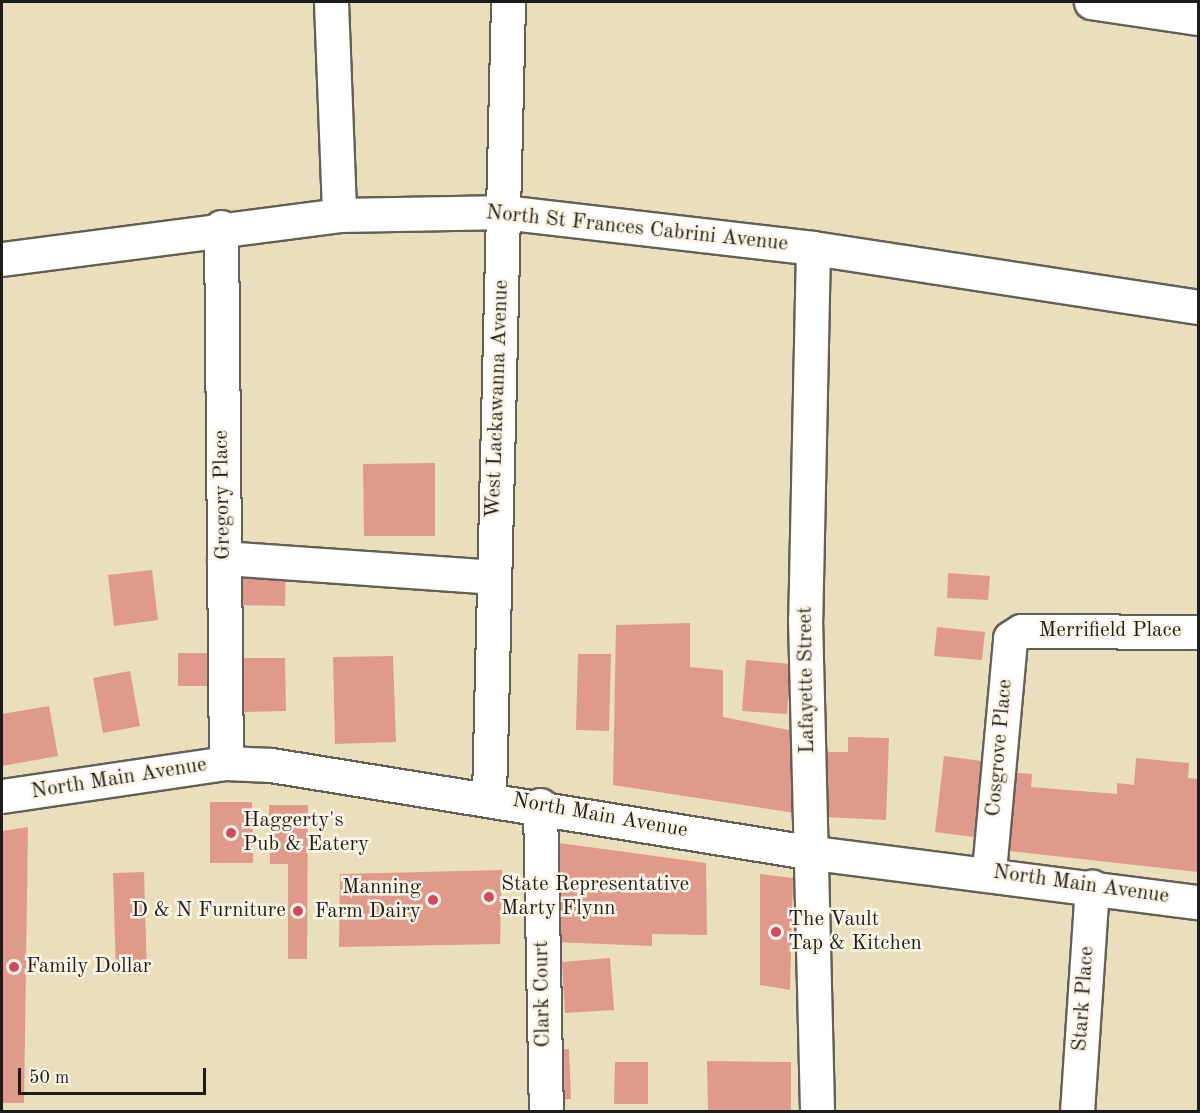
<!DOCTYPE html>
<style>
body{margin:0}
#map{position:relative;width:1200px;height:1113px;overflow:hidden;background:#eadfbc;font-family:"Old Standard TT",serif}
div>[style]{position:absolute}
.building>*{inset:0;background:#e09a8b}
.roads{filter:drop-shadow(2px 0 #646054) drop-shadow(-2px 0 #646054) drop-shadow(0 2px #646054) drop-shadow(0 -2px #646054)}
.minor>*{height:33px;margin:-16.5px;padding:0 16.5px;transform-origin:16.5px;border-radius:16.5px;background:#fff}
.major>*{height:33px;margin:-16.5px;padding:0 16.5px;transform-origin:16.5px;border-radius:16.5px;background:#fff}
.dots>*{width:16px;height:16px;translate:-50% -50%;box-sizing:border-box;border:3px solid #fcf5e5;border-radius:50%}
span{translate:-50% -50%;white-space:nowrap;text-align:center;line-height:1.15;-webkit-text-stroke:5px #fcf5e5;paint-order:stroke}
.street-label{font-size:21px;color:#1c1c1c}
.poi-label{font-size:21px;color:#1c1c1c}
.left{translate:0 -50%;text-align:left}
.right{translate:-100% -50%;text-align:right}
.frame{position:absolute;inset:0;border:3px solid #1c1c1c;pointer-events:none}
.scale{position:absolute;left:18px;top:1068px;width:188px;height:27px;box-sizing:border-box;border:3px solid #1c1c1c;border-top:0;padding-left:8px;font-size:18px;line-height:21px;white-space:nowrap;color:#1c1c1c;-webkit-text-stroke:4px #fcf5e5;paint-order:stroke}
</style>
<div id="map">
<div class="building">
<div style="clip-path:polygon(435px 463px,435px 536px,364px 536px,363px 464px)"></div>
<div style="clip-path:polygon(238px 567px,286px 568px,285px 606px,238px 605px)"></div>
<div style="clip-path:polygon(152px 570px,158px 620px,114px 626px,108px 575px)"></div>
<div style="clip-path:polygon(948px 573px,990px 576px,988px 600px,947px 598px)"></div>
<div style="clip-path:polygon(690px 623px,690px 667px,723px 670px,723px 717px,794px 731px,795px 813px,613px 785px,616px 625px)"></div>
<div style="clip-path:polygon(937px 627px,985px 632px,982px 660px,934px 656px)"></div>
<div style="clip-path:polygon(178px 653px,216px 653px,216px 686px,178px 686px)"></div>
<div style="clip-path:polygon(578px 654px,611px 654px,609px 731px,576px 730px)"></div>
<div style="clip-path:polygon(393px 656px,396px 742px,335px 744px,333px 657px)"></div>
<div style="clip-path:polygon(239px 658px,285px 658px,286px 711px,240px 712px)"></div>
<div style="clip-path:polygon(746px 660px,791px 664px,787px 714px,742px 711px)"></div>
<div style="clip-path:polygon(130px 671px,140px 726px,103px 733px,93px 678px)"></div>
<div style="clip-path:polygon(49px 706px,58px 756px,2px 766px,2px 714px)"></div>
<div style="clip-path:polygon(848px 737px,889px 738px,886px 820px,825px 817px,825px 752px,848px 752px)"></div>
<div style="clip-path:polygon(944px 756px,990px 762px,981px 838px,935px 832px)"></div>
<div style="clip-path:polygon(1136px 758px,1189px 763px,1188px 778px,1198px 779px,1198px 872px,1001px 850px,1007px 772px,1032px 774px,1031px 787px,1117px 794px,1117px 783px,1134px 785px)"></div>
<div style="clip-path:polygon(210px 802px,252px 802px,253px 863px,210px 863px)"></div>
<div style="clip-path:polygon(269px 805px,308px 805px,307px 959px,288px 959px,288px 864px,270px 864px)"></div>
<div style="clip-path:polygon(28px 827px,24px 1103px,2px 1103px,2px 831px)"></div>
<div style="clip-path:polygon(552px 842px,706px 863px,707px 935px,652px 934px,652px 946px,554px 942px)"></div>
<div style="clip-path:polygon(502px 870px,500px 944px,339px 947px,340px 874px)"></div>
<div style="clip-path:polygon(144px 872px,147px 975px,116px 975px,113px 873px)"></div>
<div style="clip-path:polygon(760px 874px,793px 878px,790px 990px,760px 985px)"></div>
<div style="clip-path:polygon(610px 958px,614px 1010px,565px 1013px,562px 962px)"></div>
<div style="clip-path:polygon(569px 1049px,571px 1099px,549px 1100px,547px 1051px)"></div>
<div style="clip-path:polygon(707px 1061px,791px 1062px,791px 1112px,708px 1110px)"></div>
<div style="clip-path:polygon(615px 1062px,648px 1062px,648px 1104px,614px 1104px)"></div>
</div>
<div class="roads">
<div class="minor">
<div style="left:331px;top:2px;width:213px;rotate:87.8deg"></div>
<div style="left:1091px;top:2px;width:108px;rotate:8.5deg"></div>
<div style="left:221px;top:227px;width:536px;rotate:89.47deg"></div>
<div style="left:813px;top:248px;width:370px;rotate:91.2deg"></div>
<div style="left:805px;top:618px;width:494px;rotate:88.6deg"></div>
<div style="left:2px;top:259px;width:340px;rotate:-7.4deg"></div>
<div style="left:339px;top:215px;width:164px;rotate:-1deg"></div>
<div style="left:503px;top:212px;width:312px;rotate:6.6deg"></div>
<div style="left:813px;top:248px;width:389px;rotate:8.7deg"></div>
<div style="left:224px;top:558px;width:270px;rotate:4deg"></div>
<div style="left:540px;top:805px;width:307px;rotate:88.9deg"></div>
<div style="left:989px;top:871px;width:234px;rotate:-84.8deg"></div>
<div style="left:1010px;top:638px;width:13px;rotate:-32deg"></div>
<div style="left:1021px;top:631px;width:177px;rotate:0.3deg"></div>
<div style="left:1077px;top:1112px;width:226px;rotate:-86.2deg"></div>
</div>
<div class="major">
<div style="left:2px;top:796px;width:226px;rotate:-8.4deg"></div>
<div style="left:226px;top:763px;width:45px;rotate:2.5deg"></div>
<div style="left:271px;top:765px;width:550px;rotate:9.21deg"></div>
<div style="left:814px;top:853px;width:387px;rotate:7.3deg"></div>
<div style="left:489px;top:797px;width:795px;rotate:-88.63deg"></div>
</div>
</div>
<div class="dots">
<div style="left:231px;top:833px;background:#d1495b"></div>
<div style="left:489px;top:897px;background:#d1495b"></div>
<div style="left:433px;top:900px;background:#d1495b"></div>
<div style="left:298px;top:911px;background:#d1495b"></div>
<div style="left:776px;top:932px;background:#d1495b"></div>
<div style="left:14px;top:967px;background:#d1495b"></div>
</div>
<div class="street-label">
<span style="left:637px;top:229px;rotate:6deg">North St Frances Cabrini Avenue</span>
<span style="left:498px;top:399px;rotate:-88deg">West Lackawanna Avenue</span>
<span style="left:223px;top:495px;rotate:-91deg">Gregory Place</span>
<span style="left:1110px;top:631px">Merrifield Place</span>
<span style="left:807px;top:680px;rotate:-91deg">Lafayette Street</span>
<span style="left:1000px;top:748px;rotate:-85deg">Cosgrove Place</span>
<span style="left:119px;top:779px;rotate:-9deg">North Main Avenue</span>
<span style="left:600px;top:816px;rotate:10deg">North Main Avenue</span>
<span style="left:1081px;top:885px;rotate:8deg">North Main Avenue</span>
<span style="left:543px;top:994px;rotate:-91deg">Clark Court</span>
<span style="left:1084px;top:999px;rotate:-86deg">Stark Place</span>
</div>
<div class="poi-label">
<span class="left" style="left:243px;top:833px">Haggerty's<br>Pub &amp; Eatery</span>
<span class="left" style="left:501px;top:897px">State Representative<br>Marty Flynn</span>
<span class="right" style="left:421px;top:900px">Manning<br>Farm Dairy</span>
<span class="right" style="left:286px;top:911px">D &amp; N Furniture</span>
<span class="left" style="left:788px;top:932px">The Vault<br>Tap &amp; Kitchen</span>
<span class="left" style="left:26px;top:967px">Family Dollar</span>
</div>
<div class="frame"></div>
<div class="scale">50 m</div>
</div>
